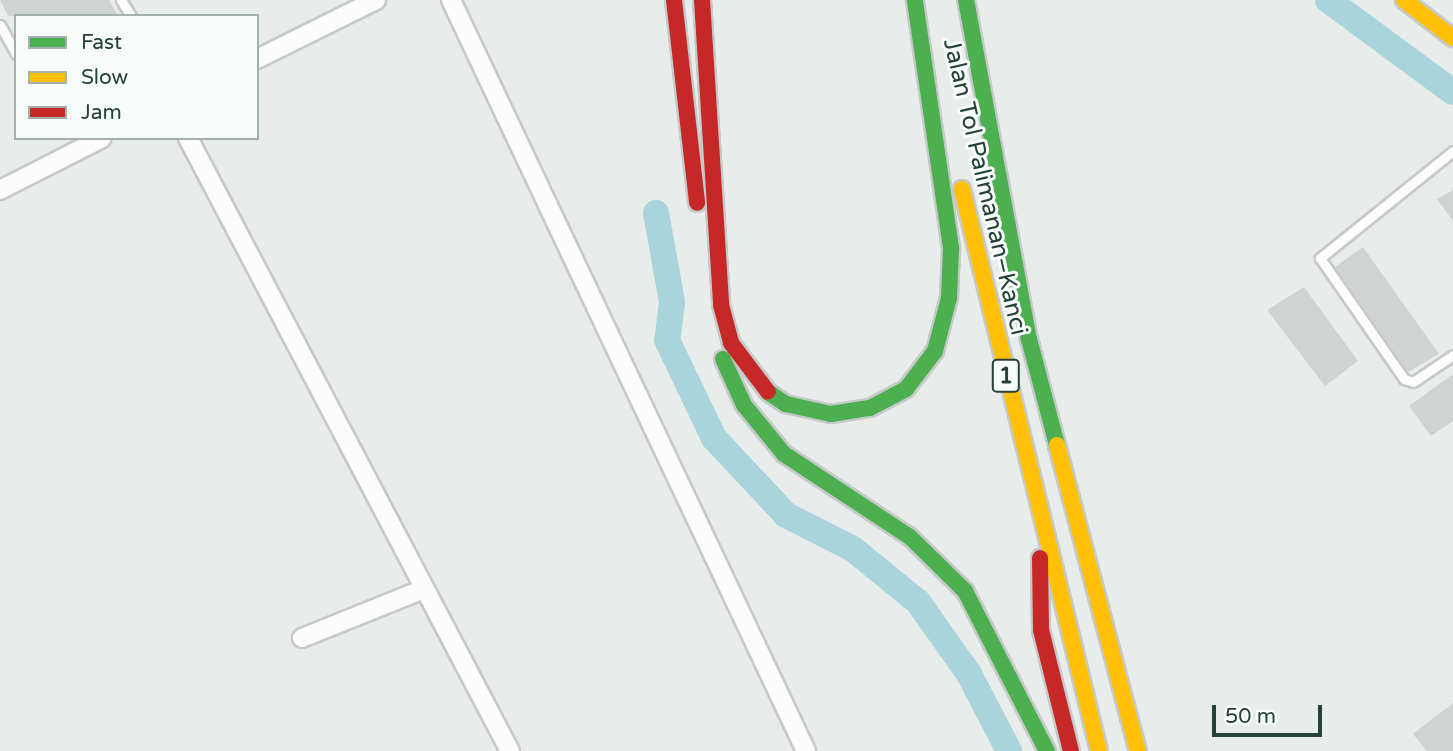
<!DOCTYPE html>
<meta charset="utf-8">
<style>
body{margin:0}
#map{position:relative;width:1453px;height:751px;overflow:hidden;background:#e8edeb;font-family:"Varela Round",sans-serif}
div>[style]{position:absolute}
.river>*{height:26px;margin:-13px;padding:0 13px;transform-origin:13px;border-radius:13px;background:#a9d4db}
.building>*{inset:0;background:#cfd4d2}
.roads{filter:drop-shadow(2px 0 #c5cac8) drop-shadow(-2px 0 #c5cac8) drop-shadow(0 2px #c5cac8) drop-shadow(0 -2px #c5cac8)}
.lane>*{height:9px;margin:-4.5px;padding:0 4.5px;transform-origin:4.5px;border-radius:4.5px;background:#fcfcfc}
.street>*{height:18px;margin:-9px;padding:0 9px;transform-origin:9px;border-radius:9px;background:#fcfcfc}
.fast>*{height:16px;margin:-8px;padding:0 8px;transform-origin:8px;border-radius:8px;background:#4caf50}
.slow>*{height:16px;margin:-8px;padding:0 8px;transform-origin:8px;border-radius:8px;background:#ffc107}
.jam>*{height:16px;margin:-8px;padding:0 8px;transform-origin:8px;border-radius:8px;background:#c62828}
span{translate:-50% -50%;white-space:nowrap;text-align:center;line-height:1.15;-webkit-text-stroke:6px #f7fbf9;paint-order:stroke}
.shield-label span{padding:2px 5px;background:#f7fbf9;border:2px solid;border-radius:5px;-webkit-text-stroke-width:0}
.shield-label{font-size:23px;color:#24423a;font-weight:700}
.street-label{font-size:24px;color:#24423a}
.legend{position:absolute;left:14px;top:14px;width:245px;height:126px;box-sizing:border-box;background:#f7fbf9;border:2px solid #a3b1ad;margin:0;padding:9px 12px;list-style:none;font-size:21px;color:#24423a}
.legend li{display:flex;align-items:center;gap:14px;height:35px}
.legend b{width:35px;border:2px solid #a3b1ad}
.scale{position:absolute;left:1212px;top:705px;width:110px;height:32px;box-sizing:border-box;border:4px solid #24423a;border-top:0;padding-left:9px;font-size:21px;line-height:24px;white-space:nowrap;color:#24423a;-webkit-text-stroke:5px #f7fbf9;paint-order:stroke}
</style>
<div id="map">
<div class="river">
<div style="left:1328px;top:0;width:155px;rotate:36.4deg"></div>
<div style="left:656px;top:213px;width:90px;rotate:79.8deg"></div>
<div style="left:672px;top:302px;width:38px;rotate:97deg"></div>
<div style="left:667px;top:340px;width:109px;rotate:64.4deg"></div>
<div style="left:714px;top:438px;width:105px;rotate:46.9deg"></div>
<div style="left:786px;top:515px;width:75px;rotate:26.9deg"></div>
<div style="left:853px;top:549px;width:84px;rotate:39.2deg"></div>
<div style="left:918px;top:602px;width:88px;rotate:54.7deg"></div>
<div style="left:969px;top:674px;width:87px;rotate:62.5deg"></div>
</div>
<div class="building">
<div style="clip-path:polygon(0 0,109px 0,118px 16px,8px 16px)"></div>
<div style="clip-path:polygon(1453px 190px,1453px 221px,1437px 199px)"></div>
<div style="clip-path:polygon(1363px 247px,1439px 354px,1408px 372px,1335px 267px)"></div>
<div style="clip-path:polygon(1304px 287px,1358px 361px,1325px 386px,1267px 310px)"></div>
<div style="clip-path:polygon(1453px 374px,1453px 421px,1431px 436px,1409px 406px)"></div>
<div style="clip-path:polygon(1453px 703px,1453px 751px,1427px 751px,1413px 734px)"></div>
</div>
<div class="roads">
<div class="lane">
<div style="left:121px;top:0;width:19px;rotate:58deg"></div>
<div style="left:0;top:25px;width:33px;rotate:61deg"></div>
<div style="left:1453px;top:151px;width:171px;rotate:141.2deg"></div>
<div style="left:1320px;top:258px;width:147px;rotate:55.2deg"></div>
<div style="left:1404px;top:379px;width:9px;rotate:18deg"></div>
<div style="left:1413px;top:382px;width:48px;rotate:-34deg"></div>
</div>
<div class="street">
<div style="left:451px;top:0;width:831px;rotate:64.7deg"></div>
<div style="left:257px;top:59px;width:133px;rotate:-26.4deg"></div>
<div style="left:188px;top:138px;width:692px;rotate:62.29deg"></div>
<div style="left:0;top:190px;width:114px;rotate:-27deg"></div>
<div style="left:302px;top:638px;width:131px;rotate:-21.9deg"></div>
</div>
<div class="fast">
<div style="left:966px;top:0;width:345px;rotate:79.5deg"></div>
<div style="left:1029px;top:339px;width:110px;rotate:75.2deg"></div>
<div style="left:723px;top:359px;width:51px;rotate:65.5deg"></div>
<div style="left:744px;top:405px;width:63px;rotate:50.8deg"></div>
<div style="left:784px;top:454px;width:151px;rotate:33.4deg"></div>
<div style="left:910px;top:537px;width:77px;rotate:44.5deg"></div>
<div style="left:965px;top:591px;width:180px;rotate:62.9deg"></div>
<div style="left:768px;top:392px;width:22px;rotate:34deg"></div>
<div style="left:786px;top:404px;width:46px;rotate:12.5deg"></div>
<div style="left:831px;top:414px;width:39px;rotate:-9deg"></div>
<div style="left:870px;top:408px;width:41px;rotate:-27.8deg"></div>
<div style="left:906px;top:389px;width:48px;rotate:-52.7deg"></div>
<div style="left:935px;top:351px;width:55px;rotate:-75.2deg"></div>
<div style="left:949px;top:298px;width:50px;rotate:-87.7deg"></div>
<div style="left:951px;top:248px;width:251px;rotate:-98.3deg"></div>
</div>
<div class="slow">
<div style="left:1404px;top:0;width:62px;rotate:37.8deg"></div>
<div style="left:962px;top:189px;width:578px;rotate:76.3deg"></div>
<div style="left:1057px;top:445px;width:317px;rotate:75.2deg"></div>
</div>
<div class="jam">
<div style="left:674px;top:0;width:204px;rotate:83.5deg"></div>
<div style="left:702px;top:0;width:306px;rotate:86.4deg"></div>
<div style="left:721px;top:305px;width:39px;rotate:75deg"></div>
<div style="left:731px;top:343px;width:61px;rotate:52.9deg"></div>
<div style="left:1040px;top:558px;width:72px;rotate:89.2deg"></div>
<div style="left:1041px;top:630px;width:125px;rotate:76.1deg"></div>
</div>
</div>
<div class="shield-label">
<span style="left:1006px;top:376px">1</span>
</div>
<div class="street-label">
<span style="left:985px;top:187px;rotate:77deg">Jalan Tol Palimanan–Kanci</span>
</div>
<ul class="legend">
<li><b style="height:9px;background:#4caf50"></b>Fast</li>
<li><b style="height:9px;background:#ffc107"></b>Slow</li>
<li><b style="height:9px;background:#c62828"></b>Jam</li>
</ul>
<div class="scale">50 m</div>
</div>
